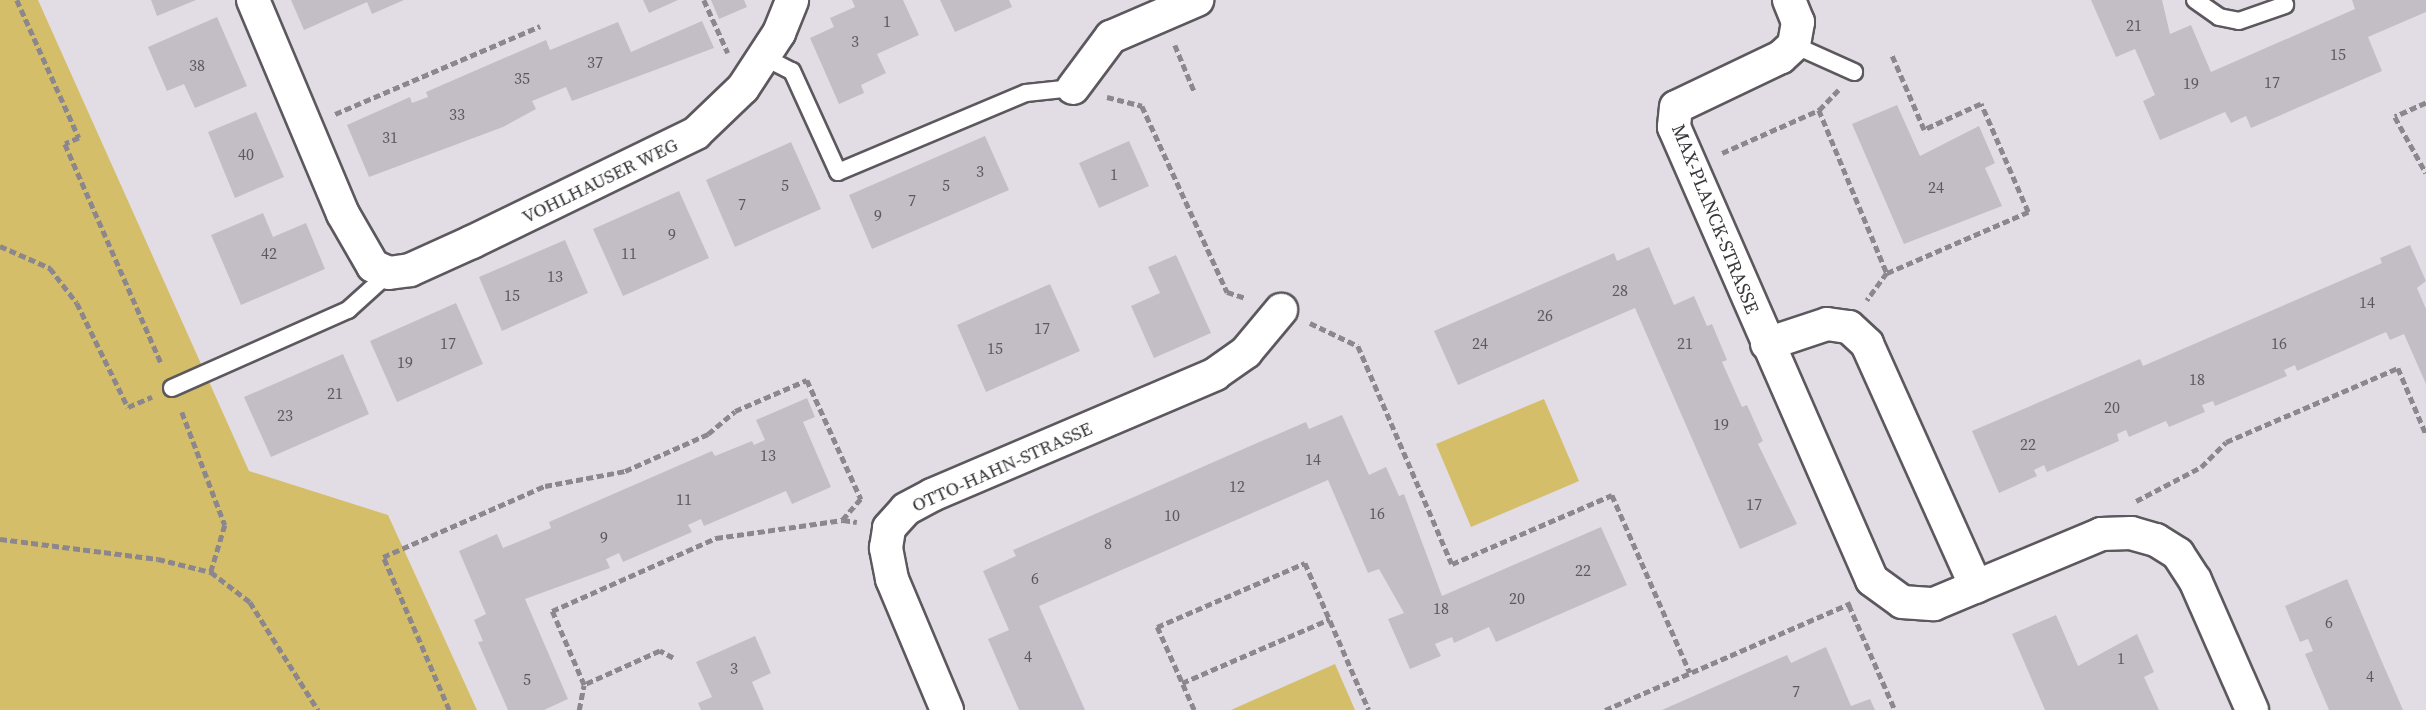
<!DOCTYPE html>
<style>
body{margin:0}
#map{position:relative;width:2426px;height:710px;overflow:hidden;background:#e2dde5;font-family:"Source Serif 4",serif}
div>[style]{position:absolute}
.green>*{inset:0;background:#d5be69}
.building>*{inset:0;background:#c3bec6}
.path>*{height:4.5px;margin-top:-2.25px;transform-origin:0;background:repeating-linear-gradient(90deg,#8b878d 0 7px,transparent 0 10.5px)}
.roads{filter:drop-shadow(2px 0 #5c585e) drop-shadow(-2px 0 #5c585e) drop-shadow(0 2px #5c585e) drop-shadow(0 -2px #5c585e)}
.lane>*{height:16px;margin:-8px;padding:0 8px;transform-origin:8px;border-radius:8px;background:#fff}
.street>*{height:32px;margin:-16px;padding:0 16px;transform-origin:16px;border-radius:16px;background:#fff}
span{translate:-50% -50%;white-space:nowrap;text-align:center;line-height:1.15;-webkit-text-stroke:5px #fff;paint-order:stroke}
.number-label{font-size:16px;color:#5c595d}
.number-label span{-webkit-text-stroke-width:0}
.street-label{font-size:19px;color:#39373a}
</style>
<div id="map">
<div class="green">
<div style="clip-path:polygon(0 0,38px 0,249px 471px,388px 515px,477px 710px,0 710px)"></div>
<div style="clip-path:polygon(1544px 399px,1579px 481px,1471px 527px,1436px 444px)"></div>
<div style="clip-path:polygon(1335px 664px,1355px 710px,1231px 710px)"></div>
</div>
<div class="building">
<div style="clip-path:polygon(151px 0,196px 0,157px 16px)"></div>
<div style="clip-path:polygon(291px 0,404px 0,372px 14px,367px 2px,304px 30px)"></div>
<div style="clip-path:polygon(643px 0,678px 0,649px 13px)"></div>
<div style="clip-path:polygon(711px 0,744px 0,747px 7px,719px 19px)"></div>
<div style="clip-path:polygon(852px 0,903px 0,919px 35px,877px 54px,886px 73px,861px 85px,864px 93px,839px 104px,810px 38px,834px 27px,830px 18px,855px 7px)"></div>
<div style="clip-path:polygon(940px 0,1009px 0,1012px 7px,955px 32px)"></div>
<div style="clip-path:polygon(2091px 0,2162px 0,2170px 34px,2191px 25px,2211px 72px,2355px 9px,2352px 0,2426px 0,2426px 12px,2368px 37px,2382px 71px,2251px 128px,2246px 116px,2231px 123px,2225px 112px,2160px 140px,2143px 101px,2155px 95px,2135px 49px,2116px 57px)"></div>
<div style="clip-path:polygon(217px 17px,247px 86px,195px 108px,184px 84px,167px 91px,148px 47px)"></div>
<div style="clip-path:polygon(702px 21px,714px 48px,572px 101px,566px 87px,532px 101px,536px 109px,503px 127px,369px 177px,347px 125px,410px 97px,412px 103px,428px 97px,426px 92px,546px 40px,550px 50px,618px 22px,631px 52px)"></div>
<div style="clip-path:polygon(1897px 105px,1920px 156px,1979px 126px,1995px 163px,1985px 168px,2002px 206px,1904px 244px,1852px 124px)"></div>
<div style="clip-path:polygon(256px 112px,284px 177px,235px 198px,208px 132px)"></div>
<div style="clip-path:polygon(985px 136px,1009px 190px,872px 249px,849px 195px)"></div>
<div style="clip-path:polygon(1129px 141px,1149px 186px,1099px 208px,1079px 163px)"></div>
<div style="clip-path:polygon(791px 142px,821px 209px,735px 247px,706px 180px)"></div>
<div style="clip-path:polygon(679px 191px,709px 258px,623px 296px,593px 229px)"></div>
<div style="clip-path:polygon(263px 213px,273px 237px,306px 223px,325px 269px,241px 305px,211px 235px)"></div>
<div style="clip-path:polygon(565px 240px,588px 293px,502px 331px,479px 277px)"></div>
<div style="clip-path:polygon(2410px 245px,2426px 281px,2417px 288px,2426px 309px,2426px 384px,2404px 334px,2390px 340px,2386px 332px,2297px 371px,2295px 365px,2284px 370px,2287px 376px,2215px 406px,2213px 401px,2202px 405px,2205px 412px,2169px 427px,2166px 421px,2129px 437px,2126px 430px,2117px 434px,2119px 441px,2047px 472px,2044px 465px,2034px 470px,2037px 476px,1999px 493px,1972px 431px,2140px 359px,2143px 366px,2382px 263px,2380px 258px)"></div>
<div style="clip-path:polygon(1649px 247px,1674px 305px,1694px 296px,1707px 326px,1712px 324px,1727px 360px,1722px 362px,1742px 407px,1747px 405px,1763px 441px,1758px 444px,1797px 524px,1740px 549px,1635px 308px,1458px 385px,1434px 331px,1614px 253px,1617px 261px)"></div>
<div style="clip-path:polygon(1176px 255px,1211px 333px,1154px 358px,1131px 306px,1160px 293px,1148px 267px)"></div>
<div style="clip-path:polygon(1050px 284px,1080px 351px,986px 392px,957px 325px)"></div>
<div style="clip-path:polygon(456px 303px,483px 364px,397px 402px,370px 341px)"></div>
<div style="clip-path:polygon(343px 354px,369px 414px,271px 457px,244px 397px)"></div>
<div style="clip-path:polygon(807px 398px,815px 417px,803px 422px,831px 487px,792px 504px,786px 491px,704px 526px,701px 519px,688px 525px,692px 532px,623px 562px,619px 553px,606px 559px,610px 568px,525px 599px,568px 699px,544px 710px,508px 710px,478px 642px,483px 641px,474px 620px,486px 614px,459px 551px,497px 534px,503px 548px,551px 528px,549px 522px,712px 451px,715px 456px,752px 441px,754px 445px,765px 440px,756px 420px)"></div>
<div style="clip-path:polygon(1342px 415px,1369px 475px,1386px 467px,1399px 496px,1404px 494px,1442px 596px,1601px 527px,1627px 585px,1496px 642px,1489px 627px,1454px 643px,1452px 637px,1435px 644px,1441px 656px,1410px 669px,1388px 619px,1404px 613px,1379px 569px,1368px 573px,1328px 480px,1039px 606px,1085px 710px,1019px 710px,988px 639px,1009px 630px,983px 571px,1016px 556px,1013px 550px,1257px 443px,1306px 422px,1309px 429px)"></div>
<div style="clip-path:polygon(2347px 579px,2382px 662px,2403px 710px,2329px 710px,2305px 654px,2313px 651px,2308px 639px,2300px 642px,2285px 606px)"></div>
<div style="clip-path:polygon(2056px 615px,2078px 666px,2137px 634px,2154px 672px,2144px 677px,2159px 710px,2045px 710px,2012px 634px)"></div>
<div style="clip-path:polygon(755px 636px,771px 673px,752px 682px,764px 710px,701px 710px,698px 703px,712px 697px,696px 662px)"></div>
<div style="clip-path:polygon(1826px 647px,1851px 706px,1870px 699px,1875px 710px,1662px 710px,1787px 655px,1791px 663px)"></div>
</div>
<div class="path">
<div style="left:17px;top:0;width:151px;rotate:65.8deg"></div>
<div style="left:79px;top:138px;width:15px;rotate:157deg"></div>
<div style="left:65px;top:144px;width:241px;rotate:66.3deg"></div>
<div style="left:704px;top:0;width:58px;rotate:65.6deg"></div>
<div style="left:1175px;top:45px;width:52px;rotate:67.4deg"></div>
<div style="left:1107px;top:97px;width:36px;rotate:14deg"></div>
<div style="left:1142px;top:106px;width:205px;rotate:65.4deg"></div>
<div style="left:1227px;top:292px;width:20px;rotate:18deg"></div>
<div style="left:2426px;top:103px;width:34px;rotate:156deg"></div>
<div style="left:2395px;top:117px;width:64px;rotate:61deg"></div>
<div style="left:1819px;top:110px;width:28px;rotate:-46deg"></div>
<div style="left:335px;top:114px;width:223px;rotate:-23.2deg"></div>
<div style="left:1722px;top:153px;width:106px;rotate:-23.9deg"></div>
<div style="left:1819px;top:110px;width:177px;rotate:67.4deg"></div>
<div style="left:1887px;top:273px;width:34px;rotate:126deg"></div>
<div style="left:0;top:246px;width:55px;rotate:23.7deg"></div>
<div style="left:50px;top:268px;width:44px;rotate:52.4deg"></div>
<div style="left:77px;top:303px;width:116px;rotate:63.9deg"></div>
<div style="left:128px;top:407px;width:26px;rotate:-23deg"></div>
<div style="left:1887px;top:273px;width:154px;rotate:-23.4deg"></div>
<div style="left:2028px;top:212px;width:118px;rotate:-113.5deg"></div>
<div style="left:1981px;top:104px;width:63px;rotate:155.5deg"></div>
<div style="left:1924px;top:130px;width:81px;rotate:-113.4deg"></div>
<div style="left:1310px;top:323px;width:53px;rotate:25.6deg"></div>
<div style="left:1358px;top:346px;width:237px;rotate:66.7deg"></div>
<div style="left:1452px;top:564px;width:174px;rotate:-23.3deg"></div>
<div style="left:1612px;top:495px;width:194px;rotate:66.3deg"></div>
<div style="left:182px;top:412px;width:121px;rotate:69.2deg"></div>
<div style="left:225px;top:525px;width:49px;rotate:106.6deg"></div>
<div style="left:2136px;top:501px;width:73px;rotate:-27.6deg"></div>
<div style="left:2201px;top:467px;width:35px;rotate:-45deg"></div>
<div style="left:2226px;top:442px;width:187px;rotate:-23.3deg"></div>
<div style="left:2398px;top:368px;width:72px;rotate:67deg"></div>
<div style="left:0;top:539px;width:159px;rotate:7.2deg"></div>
<div style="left:158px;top:559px;width:55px;rotate:13.8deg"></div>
<div style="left:211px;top:572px;width:49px;rotate:37.6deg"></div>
<div style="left:250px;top:602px;width:128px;rotate:57.8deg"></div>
<div style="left:1849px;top:605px;width:115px;rotate:66.3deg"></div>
<div style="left:673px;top:658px;width:15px;rotate:-152deg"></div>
<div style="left:660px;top:651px;width:83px;rotate:155.9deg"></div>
<div style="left:584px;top:685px;width:81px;rotate:-113.4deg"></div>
<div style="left:552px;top:611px;width:180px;rotate:-24deg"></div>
<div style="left:716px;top:538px;width:128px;rotate:-8.1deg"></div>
<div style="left:843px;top:520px;width:14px;rotate:8deg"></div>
<div style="left:1182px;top:683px;width:161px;rotate:-23.4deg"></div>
<div style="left:449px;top:710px;width:167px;rotate:-113.3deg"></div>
<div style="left:383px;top:557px;width:177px;rotate:-23.7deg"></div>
<div style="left:545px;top:486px;width:81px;rotate:-10.6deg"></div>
<div style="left:625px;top:471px;width:91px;rotate:-24deg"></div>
<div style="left:708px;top:434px;width:35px;rotate:-40deg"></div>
<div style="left:735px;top:411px;width:78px;rotate:-23.3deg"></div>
<div style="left:807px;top:380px;width:131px;rotate:65.6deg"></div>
<div style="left:861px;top:499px;width:28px;rotate:131deg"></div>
<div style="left:579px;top:710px;width:25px;rotate:-79deg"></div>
<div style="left:1194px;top:710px;width:91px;rotate:-114deg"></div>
<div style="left:1157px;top:627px;width:161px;rotate:-23.4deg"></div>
<div style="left:1305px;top:563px;width:160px;rotate:66.5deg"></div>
<div style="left:1605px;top:710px;width:268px;rotate:-23.5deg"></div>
</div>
<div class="roads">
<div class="lane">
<div style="left:2195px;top:0;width:29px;rotate:35deg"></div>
<div style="left:2219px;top:17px;width:20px;rotate:11deg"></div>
<div style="left:2239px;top:21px;width:49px;rotate:-19.2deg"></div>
<div style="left:1794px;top:45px;width:66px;rotate:24.2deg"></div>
<div style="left:764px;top:57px;width:31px;rotate:27deg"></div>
<div style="left:792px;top:71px;width:111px;rotate:65.5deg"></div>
<div style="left:838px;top:172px;width:204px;rotate:-22.8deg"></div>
<div style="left:1026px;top:93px;width:47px;rotate:-6.1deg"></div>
<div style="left:172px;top:388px;width:193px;rotate:-23.9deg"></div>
<div style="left:348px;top:310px;width:55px;rotate:-42.1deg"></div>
</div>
<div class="street">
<div style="left:253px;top:0;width:232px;rotate:67.2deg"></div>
<div style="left:343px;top:214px;width:60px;rotate:60deg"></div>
<div style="left:373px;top:266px;width:17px;rotate:24deg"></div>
<div style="left:389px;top:273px;width:21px;rotate:-8deg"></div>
<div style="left:410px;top:270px;width:68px;rotate:-24.3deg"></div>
<div style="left:472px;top:242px;width:249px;rotate:-25.9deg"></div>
<div style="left:696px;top:133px;width:65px;rotate:-43.8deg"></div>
<div style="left:743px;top:88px;width:66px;rotate:-56.8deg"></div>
<div style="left:779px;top:33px;width:35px;rotate:-68deg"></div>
<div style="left:1789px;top:0;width:24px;rotate:68deg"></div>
<div style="left:1798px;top:22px;width:23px;rotate:100deg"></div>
<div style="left:1794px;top:45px;width:18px;rotate:137deg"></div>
<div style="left:1781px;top:57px;width:116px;rotate:154.5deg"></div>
<div style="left:1676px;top:107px;width:20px;rotate:96deg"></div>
<div style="left:1674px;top:127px;width:494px;rotate:66.4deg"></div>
<div style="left:1872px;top:580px;width:37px;rotate:36deg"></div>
<div style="left:1902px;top:602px;width:32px;rotate:4deg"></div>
<div style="left:1934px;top:604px;width:181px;rotate:-22.7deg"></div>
<div style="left:2101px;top:534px;width:30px;rotate:-2deg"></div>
<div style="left:2131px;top:533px;width:26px;rotate:16deg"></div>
<div style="left:2156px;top:540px;width:26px;rotate:32deg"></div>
<div style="left:2178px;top:554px;width:31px;rotate:57deg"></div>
<div style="left:2195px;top:580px;width:142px;rotate:66.3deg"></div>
<div style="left:1073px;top:88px;width:64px;rotate:-53.3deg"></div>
<div style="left:1111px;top:37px;width:94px;rotate:-23.3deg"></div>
<div style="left:1767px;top:344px;width:63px;rotate:-18.4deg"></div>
<div style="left:1827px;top:324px;width:22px;rotate:8deg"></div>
<div style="left:1849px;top:327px;width:25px;rotate:43deg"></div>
<div style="left:1867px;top:344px;width:266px;rotate:65.8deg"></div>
<div style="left:947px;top:710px;width:142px;rotate:-112.8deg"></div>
<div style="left:892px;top:579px;width:32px;rotate:-101deg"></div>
<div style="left:886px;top:548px;width:20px;rotate:-81deg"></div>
<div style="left:889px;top:528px;width:25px;rotate:-48deg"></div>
<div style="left:906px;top:509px;width:30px;rotate:-28deg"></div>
<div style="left:932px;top:495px;width:308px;rotate:-23.1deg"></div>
<div style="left:1215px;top:374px;width:38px;rotate:-35deg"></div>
<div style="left:1246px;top:352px;width:55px;rotate:-50.2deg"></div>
</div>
</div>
<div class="number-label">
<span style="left:887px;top:21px">1</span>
<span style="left:2134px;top:25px">21</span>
<span style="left:855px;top:41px">3</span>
<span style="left:2338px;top:54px">15</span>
<span style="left:595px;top:62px">37</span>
<span style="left:197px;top:65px">38</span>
<span style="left:522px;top:78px">35</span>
<span style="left:2272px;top:82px">17</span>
<span style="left:2191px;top:83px">19</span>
<span style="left:457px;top:114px">33</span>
<span style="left:390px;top:137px">31</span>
<span style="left:246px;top:154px">40</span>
<span style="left:980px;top:171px">3</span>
<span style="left:1114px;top:174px">1</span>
<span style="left:785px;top:185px">5</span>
<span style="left:946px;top:185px">5</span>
<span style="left:1936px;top:187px">24</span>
<span style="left:912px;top:200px">7</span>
<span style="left:742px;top:204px">7</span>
<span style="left:878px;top:215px">9</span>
<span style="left:672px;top:234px">9</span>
<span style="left:269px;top:253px">42</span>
<span style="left:629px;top:253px">11</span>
<span style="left:555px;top:276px">13</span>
<span style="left:1620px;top:290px">28</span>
<span style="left:512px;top:295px">15</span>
<span style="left:2367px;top:302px">14</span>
<span style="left:1545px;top:315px">26</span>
<span style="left:1042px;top:328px">17</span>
<span style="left:448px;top:343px">17</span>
<span style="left:1480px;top:343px">24</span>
<span style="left:1685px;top:343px">21</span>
<span style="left:2279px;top:343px">16</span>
<span style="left:995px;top:348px">15</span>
<span style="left:405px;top:362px">19</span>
<span style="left:2197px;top:379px">18</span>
<span style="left:335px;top:393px">21</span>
<span style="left:2112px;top:407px">20</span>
<span style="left:285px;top:415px">23</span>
<span style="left:1721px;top:424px">19</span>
<span style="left:2028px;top:444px">22</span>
<span style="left:768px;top:455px">13</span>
<span style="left:1313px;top:459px">14</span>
<span style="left:1237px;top:486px">12</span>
<span style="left:684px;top:499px">11</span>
<span style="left:1754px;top:504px">17</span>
<span style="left:1377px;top:513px">16</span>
<span style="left:1172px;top:515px">10</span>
<span style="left:604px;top:537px">9</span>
<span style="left:1108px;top:543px">8</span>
<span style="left:1583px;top:570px">22</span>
<span style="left:1035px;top:578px">6</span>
<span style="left:1517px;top:598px">20</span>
<span style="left:1441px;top:608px">18</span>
<span style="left:2329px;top:622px">6</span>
<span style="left:1028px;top:656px">4</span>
<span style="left:2121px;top:658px">1</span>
<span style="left:734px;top:668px">3</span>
<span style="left:2370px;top:676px">4</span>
<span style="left:527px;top:679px">5</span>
<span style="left:1796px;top:691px">7</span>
</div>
<div class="street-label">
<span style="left:600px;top:181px;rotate:-26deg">VOHLHAUSER WEG</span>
<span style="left:1715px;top:219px;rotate:68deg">MAX-PLANCK-STRASSE</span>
<span style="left:1002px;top:467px;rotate:-24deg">OTTO-HAHN-STRASSE</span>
</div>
</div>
